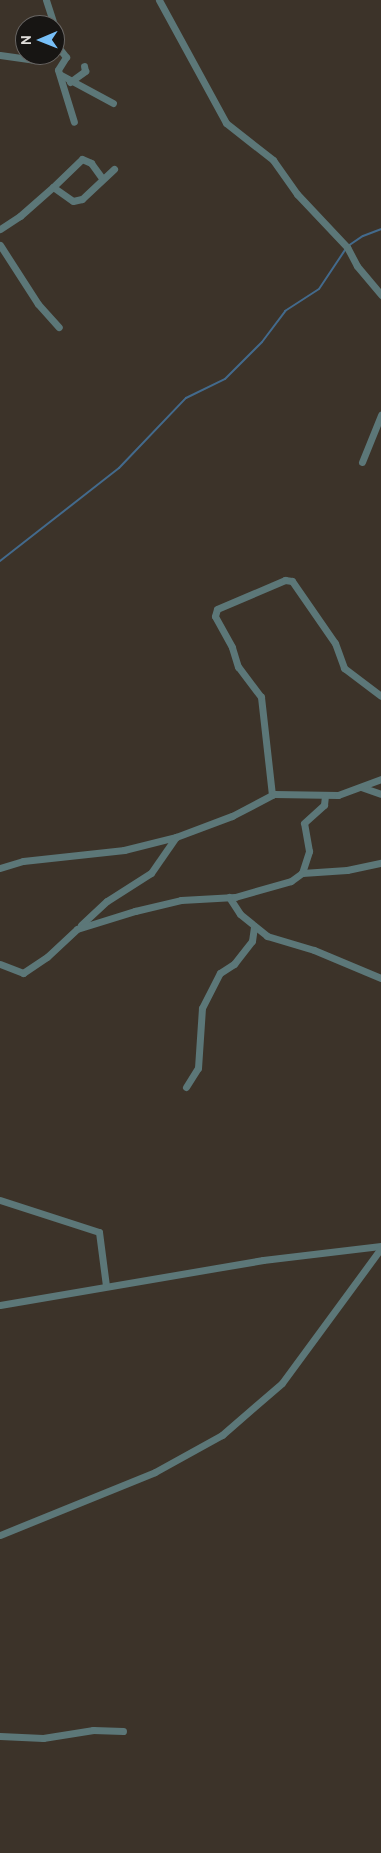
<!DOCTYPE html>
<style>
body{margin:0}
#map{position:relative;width:381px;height:1853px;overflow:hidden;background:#312c27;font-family:Cabin,sans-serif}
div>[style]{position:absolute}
.built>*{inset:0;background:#3c3329}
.stream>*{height:2px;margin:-1px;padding:0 1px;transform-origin:1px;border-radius:1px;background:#436a8c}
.minor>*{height:7px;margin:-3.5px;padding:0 3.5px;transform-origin:3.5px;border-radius:3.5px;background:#5c7778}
span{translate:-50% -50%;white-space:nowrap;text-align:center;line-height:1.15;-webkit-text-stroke:4px #171513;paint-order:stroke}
.north{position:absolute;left:15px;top:15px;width:50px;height:50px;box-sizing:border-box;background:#171513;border:1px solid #686563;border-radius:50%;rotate:269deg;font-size:14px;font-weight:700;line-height:20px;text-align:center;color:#e1dedb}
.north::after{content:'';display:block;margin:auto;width:18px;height:22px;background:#77bff7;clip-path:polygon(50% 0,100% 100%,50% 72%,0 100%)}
</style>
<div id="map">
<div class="built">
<div style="clip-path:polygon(evenodd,0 0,381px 0,381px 1853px,0 1853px,0 0,25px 25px,55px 25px,55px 55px,25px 55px,25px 25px)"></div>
</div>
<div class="stream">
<div style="left:348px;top:246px;width:18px;rotate:-34deg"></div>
<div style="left:363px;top:236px;width:19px;rotate:-21deg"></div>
<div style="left:0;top:561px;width:151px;rotate:-38deg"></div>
<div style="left:119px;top:468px;width:97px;rotate:-46.3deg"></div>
<div style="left:186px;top:398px;width:43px;rotate:-26deg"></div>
<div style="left:225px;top:379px;width:52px;rotate:-45deg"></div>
<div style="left:262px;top:342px;width:39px;rotate:-53deg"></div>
<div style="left:285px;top:311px;width:40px;rotate:-32.9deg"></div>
<div style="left:319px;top:289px;width:47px;rotate:-56.3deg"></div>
</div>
<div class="minor">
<div style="left:46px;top:0;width:26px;rotate:72deg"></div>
<div style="left:159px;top:0;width:140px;rotate:61.4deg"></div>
<div style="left:226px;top:123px;width:60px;rotate:38.2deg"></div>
<div style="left:273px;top:160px;width:42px;rotate:54.8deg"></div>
<div style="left:297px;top:194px;width:73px;rotate:46.7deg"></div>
<div style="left:347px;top:247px;width:21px;rotate:62deg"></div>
<div style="left:357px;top:266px;width:38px;rotate:50deg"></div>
<div style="left:55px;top:30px;width:17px;rotate:80deg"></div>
<div style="left:58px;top:47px;width:13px;rotate:51deg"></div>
<div style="left:66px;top:57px;width:15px;rotate:122deg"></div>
<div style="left:58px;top:70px;width:54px;rotate:72.9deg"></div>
<div style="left:0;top:55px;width:34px;rotate:8deg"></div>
<div style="left:61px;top:75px;width:59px;rotate:28.3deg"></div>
<div style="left:70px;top:82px;width:19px;rotate:-36deg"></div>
<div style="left:85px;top:71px;width:5px;rotate:-101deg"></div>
<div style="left:53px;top:187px;width:40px;rotate:-44deg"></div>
<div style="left:82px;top:159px;width:10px;rotate:24deg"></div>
<div style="left:91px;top:163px;width:19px;rotate:54deg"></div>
<div style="left:0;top:229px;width:24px;rotate:-33deg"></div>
<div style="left:20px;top:216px;width:44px;rotate:-41.3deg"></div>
<div style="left:53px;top:187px;width:24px;rotate:35deg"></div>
<div style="left:73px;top:201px;width:9px;rotate:-13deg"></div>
<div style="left:82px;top:199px;width:44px;rotate:-43.2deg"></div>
<div style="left:0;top:245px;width:70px;rotate:57.2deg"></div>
<div style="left:38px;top:304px;width:31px;rotate:48deg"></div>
<div style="left:362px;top:462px;width:51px;rotate:-68deg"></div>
<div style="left:361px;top:787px;width:21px;rotate:19deg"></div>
<div style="left:272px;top:795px;width:99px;rotate:-96.4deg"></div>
<div style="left:261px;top:697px;width:38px;rotate:-127deg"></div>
<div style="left:238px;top:667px;width:21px;rotate:-107deg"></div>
<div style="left:232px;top:647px;width:35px;rotate:-119deg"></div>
<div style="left:215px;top:616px;width:7px;rotate:-74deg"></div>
<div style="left:217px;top:609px;width:74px;rotate:-23.1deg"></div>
<div style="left:285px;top:580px;width:7px;rotate:8deg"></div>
<div style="left:292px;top:581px;width:75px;rotate:55.3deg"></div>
<div style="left:335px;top:643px;width:27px;rotate:70deg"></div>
<div style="left:344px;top:668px;width:46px;rotate:37.1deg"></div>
<div style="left:0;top:868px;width:24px;rotate:-17deg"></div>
<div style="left:23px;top:861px;width:102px;rotate:-6.2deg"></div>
<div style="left:124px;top:850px;width:54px;rotate:-14deg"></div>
<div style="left:176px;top:837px;width:60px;rotate:-20.6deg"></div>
<div style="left:232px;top:816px;width:47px;rotate:-27.6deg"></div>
<div style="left:274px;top:794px;width:64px;rotate:0.9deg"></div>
<div style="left:338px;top:795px;width:46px;rotate:-20.4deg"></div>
<div style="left:302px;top:873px;width:23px;rotate:-72deg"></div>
<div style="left:309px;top:851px;width:28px;rotate:-100deg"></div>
<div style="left:304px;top:823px;width:27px;rotate:-42deg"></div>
<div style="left:324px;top:805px;width:9px;rotate:-84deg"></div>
<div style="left:229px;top:897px;width:20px;rotate:57deg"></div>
<div style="left:240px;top:914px;width:35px;rotate:39deg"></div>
<div style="left:267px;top:936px;width:49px;rotate:16.6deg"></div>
<div style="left:314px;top:950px;width:73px;rotate:22.7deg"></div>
<div style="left:81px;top:925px;width:35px;rotate:-43deg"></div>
<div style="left:107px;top:901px;width:52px;rotate:-32.5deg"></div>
<div style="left:151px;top:873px;width:44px;rotate:-55.2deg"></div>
<div style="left:0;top:964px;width:25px;rotate:21deg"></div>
<div style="left:23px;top:973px;width:29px;rotate:-34deg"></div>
<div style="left:47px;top:957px;width:41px;rotate:-43deg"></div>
<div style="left:77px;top:929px;width:61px;rotate:-17.2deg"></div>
<div style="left:135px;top:911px;width:47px;rotate:-13.4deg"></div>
<div style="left:181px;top:900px;width:54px;rotate:-3.2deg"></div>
<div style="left:235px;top:897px;width:58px;rotate:-15.9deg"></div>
<div style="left:291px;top:881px;width:14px;rotate:-36deg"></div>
<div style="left:302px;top:873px;width:45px;rotate:-3.8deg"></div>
<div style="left:347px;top:870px;width:35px;rotate:-12deg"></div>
<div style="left:186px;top:1087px;width:22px;rotate:-58deg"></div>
<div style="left:198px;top:1068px;width:60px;rotate:-86.2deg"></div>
<div style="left:202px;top:1008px;width:39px;rotate:-63deg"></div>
<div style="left:220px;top:973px;width:17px;rotate:-33deg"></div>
<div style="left:234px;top:964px;width:29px;rotate:-52deg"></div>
<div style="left:252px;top:941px;width:15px;rotate:-82deg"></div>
<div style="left:0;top:1200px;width:104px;rotate:17.9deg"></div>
<div style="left:99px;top:1232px;width:54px;rotate:82.6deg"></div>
<div style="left:0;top:1305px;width:267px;rotate:-9.7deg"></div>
<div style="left:263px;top:1260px;width:119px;rotate:-6.8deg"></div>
<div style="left:0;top:1535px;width:167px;rotate:-22.1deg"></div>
<div style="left:155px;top:1472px;width:77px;rotate:-28.9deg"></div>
<div style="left:222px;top:1435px;width:79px;rotate:-40.9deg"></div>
<div style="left:282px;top:1383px;width:167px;rotate:-53.7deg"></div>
<div style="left:0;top:1736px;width:43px;rotate:2.7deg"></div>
<div style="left:43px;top:1738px;width:51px;rotate:-9.1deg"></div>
<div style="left:93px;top:1730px;width:30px;rotate:2deg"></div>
</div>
<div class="north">N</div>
</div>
